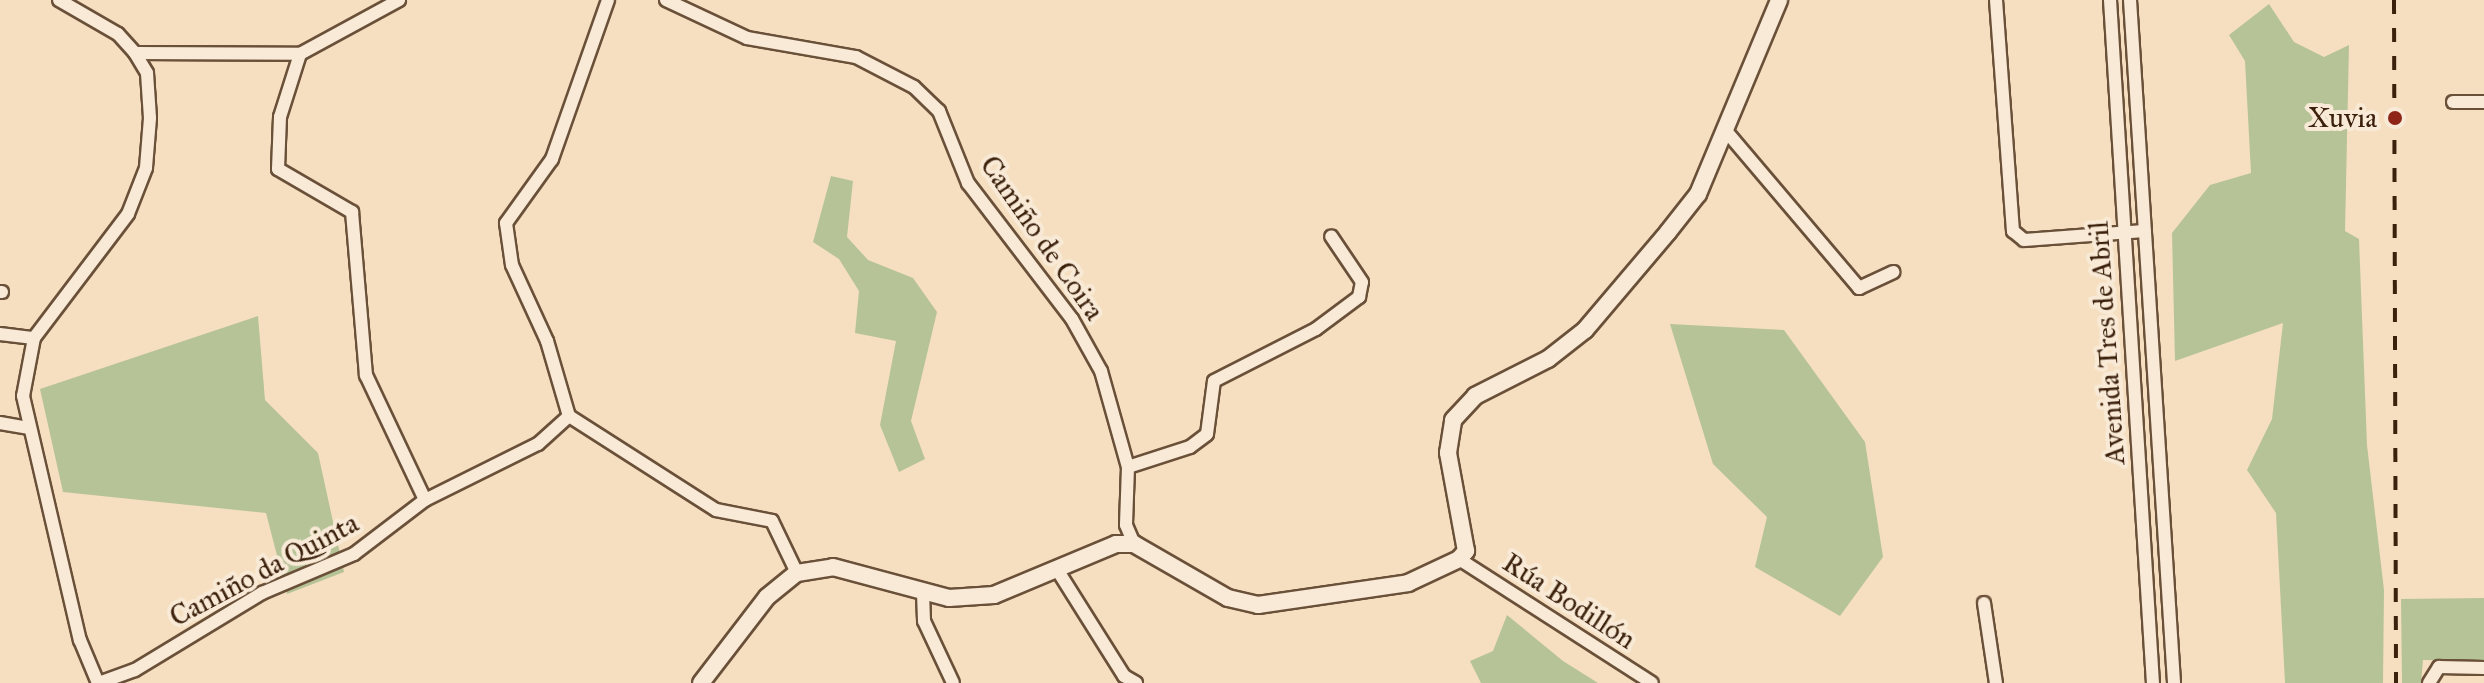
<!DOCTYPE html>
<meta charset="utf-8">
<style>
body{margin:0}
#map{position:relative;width:2484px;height:683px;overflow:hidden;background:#f5dfc0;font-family:"IM FELL Great Primer",serif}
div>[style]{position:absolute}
.green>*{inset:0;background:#b6c397}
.roads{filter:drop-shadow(2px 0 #6a5039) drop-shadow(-2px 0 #6a5039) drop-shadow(0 2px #6a5039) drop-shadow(0 -2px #6a5039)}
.minor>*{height:12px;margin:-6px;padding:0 6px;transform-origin:6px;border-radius:6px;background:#f8ead6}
.tertiary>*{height:16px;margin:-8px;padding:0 8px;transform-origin:8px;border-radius:8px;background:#f8ead6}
.rail>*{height:4px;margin-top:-2px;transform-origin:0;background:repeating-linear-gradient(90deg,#3b200c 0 14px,transparent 0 28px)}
.dots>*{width:22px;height:22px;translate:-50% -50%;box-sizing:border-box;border:4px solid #f8ead6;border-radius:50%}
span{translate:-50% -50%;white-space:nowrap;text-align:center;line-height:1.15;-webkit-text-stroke:8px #f8ead6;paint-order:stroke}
.poi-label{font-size:28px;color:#3b200c}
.right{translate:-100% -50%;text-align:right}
.street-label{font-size:28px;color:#3b200c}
</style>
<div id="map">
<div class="green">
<div style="clip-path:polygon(2269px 4px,2294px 42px,2324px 57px,2349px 45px,2345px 231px,2359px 239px,2367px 445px,2384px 590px,2383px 683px,2285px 683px,2276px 513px,2247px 470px,2272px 419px,2283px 323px,2175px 361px,2172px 233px,2210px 185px,2251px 173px,2245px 61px,2229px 35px)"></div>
<div style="clip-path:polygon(831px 176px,853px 181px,847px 237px,868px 260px,913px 278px,937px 312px,911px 421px,925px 459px,899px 472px,880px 425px,896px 341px,855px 333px,859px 291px,839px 259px,813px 242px)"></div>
<div style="clip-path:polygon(258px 316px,265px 400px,318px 453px,344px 572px,287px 594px,266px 513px,63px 492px,40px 389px)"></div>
<div style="clip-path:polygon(1670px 324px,1784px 330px,1865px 442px,1883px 557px,1840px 616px,1755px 567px,1767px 517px,1713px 464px)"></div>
<div style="clip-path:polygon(2484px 598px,2484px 661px,2423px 660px,2421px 683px,2402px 683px,2401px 599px)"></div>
<div style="clip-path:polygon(1507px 615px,1563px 661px,1598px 683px,1481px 683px,1470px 661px,1493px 651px)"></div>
</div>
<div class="roads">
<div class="minor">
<div style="left:59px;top:0;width:68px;rotate:30deg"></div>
<div style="left:118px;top:34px;width:25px;rotate:48deg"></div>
<div style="left:135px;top:53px;width:23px;rotate:59deg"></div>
<div style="left:147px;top:73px;width:45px;rotate:86.2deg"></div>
<div style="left:150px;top:118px;width:50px;rotate:94.6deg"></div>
<div style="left:146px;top:168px;width:49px;rotate:111.4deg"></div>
<div style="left:128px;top:214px;width:156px;rotate:127.2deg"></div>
<div style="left:34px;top:338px;width:59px;rotate:100.7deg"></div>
<div style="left:23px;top:396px;width:251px;rotate:76.9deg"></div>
<div style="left:80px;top:640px;width:47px;rotate:67.3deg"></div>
<div style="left:608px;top:0;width:169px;rotate:109.4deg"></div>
<div style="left:552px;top:159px;width:79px;rotate:125.7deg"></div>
<div style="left:506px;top:223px;width:42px;rotate:81.9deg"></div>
<div style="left:512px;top:265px;width:84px;rotate:65.3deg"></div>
<div style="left:547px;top:341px;width:78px;rotate:73.7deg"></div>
<div style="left:569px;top:416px;width:174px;rotate:32.6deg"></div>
<div style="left:716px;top:510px;width:57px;rotate:11.1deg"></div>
<div style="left:772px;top:521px;width:58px;rotate:64.3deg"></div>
<div style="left:666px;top:0;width:89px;rotate:25.1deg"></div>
<div style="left:747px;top:38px;width:111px;rotate:9.9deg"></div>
<div style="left:856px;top:57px;width:65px;rotate:27.3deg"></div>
<div style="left:914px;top:87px;width:35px;rotate:44deg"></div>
<div style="left:939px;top:111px;width:78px;rotate:68.1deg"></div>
<div style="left:968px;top:183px;width:171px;rotate:52.6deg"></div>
<div style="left:1072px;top:319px;width:60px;rotate:60.9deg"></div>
<div style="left:1101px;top:371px;width:100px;rotate:74.3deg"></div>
<div style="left:1128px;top:467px;width:58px;rotate:92deg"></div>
<div style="left:1126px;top:525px;width:21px;rotate:67deg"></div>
<div style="left:1996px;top:0;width:232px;rotate:85.8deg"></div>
<div style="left:2013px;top:231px;width:14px;rotate:39deg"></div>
<div style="left:2024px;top:240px;width:121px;rotate:-4.3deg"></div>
<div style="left:2110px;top:0;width:684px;rotate:86.4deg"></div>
<div style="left:2130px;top:0;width:684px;rotate:86.31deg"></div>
<div style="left:135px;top:53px;width:165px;rotate:0.3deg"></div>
<div style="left:300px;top:54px;width:113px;rotate:-28.6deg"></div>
<div style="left:300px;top:54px;width:66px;rotate:107.6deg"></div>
<div style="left:280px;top:117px;width:52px;rotate:92.2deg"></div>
<div style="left:278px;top:169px;width:86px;rotate:30.2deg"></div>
<div style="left:352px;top:212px;width:164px;rotate:85.1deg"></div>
<div style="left:366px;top:375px;width:138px;rotate:64.7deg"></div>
<div style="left:2453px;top:102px;width:31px"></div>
<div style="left:1726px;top:131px;width:206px;rotate:49.7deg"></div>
<div style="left:1859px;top:288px;width:38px;rotate:-25deg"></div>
<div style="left:0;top:292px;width:2px"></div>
<div style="left:0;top:334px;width:34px;rotate:7deg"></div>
<div style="left:0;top:423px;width:27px;rotate:10deg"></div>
<div style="left:1128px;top:467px;width:65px;rotate:-17.9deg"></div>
<div style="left:1190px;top:447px;width:21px;rotate:-37deg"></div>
<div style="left:1207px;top:434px;width:53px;rotate:-82.5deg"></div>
<div style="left:1214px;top:381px;width:114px;rotate:-27deg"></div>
<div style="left:1316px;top:329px;width:54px;rotate:-36.7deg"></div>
<div style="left:1359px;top:297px;width:15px;rotate:-79deg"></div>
<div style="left:1362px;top:282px;width:55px;rotate:-124deg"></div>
<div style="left:1459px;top:559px;width:229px;rotate:32.7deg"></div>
<div style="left:1058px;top:571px;width:124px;rotate:57.8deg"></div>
<div style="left:1124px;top:676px;width:14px;rotate:30deg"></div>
<div style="left:923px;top:592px;width:29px;rotate:88deg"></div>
<div style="left:924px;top:621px;width:68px;rotate:64.9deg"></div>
<div style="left:1984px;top:603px;width:81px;rotate:81.5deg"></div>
<div style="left:99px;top:683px;width:38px;rotate:-20deg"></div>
<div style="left:135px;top:670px;width:149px;rotate:-31.2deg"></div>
<div style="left:262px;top:593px;width:100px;rotate:-23deg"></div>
<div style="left:354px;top:554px;width:89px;rotate:-37.3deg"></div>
<div style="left:425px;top:500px;width:126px;rotate:-26.4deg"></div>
<div style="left:538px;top:444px;width:42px;rotate:-42.1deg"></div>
<div style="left:2429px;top:683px;width:19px;rotate:-58deg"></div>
<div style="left:2439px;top:667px;width:45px;rotate:1.3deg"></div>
</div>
<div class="tertiary">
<div style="left:701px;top:683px;width:108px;rotate:-52.5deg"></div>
<div style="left:767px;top:597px;width:38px;rotate:-39deg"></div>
<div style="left:797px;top:573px;width:36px;rotate:-9deg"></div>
<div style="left:833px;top:567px;width:120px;rotate:15deg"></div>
<div style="left:949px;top:598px;width:45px;rotate:-3.8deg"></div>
<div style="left:994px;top:595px;width:132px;rotate:-22.7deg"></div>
<div style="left:1116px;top:544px;width:18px"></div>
<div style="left:1134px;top:544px;width:108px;rotate:29.9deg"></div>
<div style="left:1228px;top:598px;width:31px;rotate:13deg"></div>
<div style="left:1258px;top:605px;width:152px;rotate:-8.3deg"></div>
<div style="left:1408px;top:583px;width:56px;rotate:-25.2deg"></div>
<div style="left:1459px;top:559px;width:11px;rotate:-49deg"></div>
<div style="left:1466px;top:551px;width:100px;rotate:-100.4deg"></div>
<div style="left:1448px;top:453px;width:33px;rotate:-81deg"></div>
<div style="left:1453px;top:420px;width:33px;rotate:-47deg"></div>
<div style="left:1475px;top:396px;width:82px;rotate:-26.9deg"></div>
<div style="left:1548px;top:359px;width:47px;rotate:-38.1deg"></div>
<div style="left:1585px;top:330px;width:128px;rotate:-49.7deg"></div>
<div style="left:1668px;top:232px;width:48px;rotate:-51.7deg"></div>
<div style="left:1698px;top:194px;width:210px;rotate:-67.3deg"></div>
</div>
</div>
<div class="rail">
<div style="left:2394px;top:0;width:683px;rotate:89.83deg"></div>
</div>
<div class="dots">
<div style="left:2395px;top:118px;background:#8f2418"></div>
</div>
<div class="poi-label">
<span class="right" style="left:2377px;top:118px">Xuvia</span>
</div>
<div class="street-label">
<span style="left:1042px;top:238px;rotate:55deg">Camiño de Coira</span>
<span style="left:2107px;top:343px;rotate:-94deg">Avenida Tres de Abril</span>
<span style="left:264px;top:570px;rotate:-28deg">Camiño da Quinta</span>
<span style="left:1569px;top:601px;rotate:33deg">Rúa Bodillón</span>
</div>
</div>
